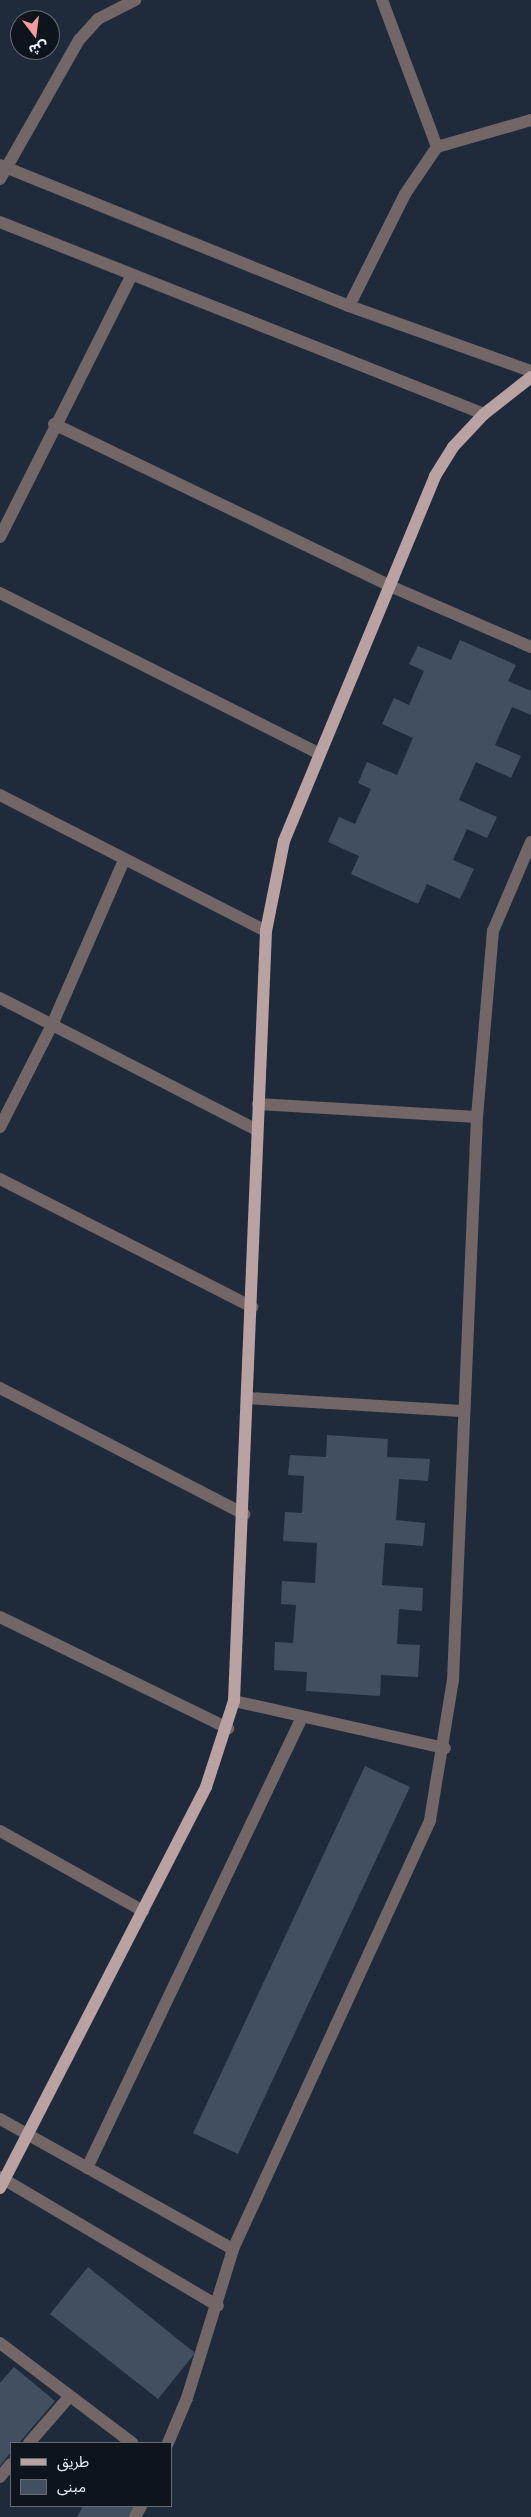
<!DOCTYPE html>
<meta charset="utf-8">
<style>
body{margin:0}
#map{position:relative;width:531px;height:2517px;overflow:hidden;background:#1f2b3b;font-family:Manrope,"Noto Sans Arabic",sans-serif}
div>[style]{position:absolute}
.building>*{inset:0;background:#424f61}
.minor>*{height:12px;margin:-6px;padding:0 6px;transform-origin:6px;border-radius:6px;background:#726667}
.major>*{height:12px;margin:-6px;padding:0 6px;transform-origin:6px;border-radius:6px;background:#baa2a2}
span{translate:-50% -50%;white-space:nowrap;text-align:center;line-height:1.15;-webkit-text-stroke:4px #0e141b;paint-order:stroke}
.legend{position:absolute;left:10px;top:2442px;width:162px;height:65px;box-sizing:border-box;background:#0e141b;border:1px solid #656c75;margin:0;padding:6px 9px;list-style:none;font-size:15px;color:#e8f0fb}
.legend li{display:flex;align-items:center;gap:10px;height:25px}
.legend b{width:25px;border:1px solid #656c75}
.north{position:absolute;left:10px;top:10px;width:50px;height:50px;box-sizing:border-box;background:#0e141b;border:1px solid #656c75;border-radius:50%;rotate:165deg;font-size:14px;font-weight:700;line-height:20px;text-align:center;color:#e8f0fb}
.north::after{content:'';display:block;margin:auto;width:18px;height:22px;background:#f49b9f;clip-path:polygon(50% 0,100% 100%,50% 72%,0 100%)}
</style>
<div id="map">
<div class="building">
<div style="clip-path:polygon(460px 640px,516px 665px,508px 681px,531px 691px,531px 715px,512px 707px,495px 745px,521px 756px,511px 778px,476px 762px,459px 800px,497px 817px,487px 838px,467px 829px,453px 860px,474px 869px,460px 899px,427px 884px,418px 904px,351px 874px,359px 856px,328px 842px,339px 817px,355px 824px,371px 789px,358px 783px,367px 762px,397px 775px,413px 738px,382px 724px,394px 698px,409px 705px,424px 671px,409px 664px,418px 646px,451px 660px)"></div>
<div style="clip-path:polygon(327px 1435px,388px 1439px,387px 1457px,430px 1459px,428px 1481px,399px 1479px,396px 1520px,425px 1523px,423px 1546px,385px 1543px,382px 1585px,423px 1588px,422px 1611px,399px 1609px,397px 1644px,420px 1645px,418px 1677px,381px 1675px,380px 1696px,306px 1691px,307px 1672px,274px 1670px,275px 1642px,293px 1643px,296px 1605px,281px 1604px,282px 1581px,315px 1583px,317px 1543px,283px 1541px,285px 1512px,302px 1513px,304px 1476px,288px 1475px,290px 1455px,326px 1457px)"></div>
<div style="clip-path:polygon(365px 1766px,410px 1787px,238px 2154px,193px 2133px)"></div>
<div style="clip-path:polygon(88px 2267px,195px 2353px,158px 2399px,50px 2314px)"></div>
<div style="clip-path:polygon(14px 2367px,55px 2401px,19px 2443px,11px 2443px,11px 2452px,0 2466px,0 2383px)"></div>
<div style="clip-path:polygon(83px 2506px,138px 2506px,132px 2517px,77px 2517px)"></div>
</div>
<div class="minor">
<div style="left:437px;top:147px;width:98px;rotate:-16deg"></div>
<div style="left:0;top:165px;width:376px;rotate:22deg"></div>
<div style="left:349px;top:306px;width:193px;rotate:19.7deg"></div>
<div style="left:0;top:179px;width:160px;rotate:-60.4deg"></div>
<div style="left:79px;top:40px;width:28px;rotate:-48deg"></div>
<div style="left:98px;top:19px;width:42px;rotate:-27.2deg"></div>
<div style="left:0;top:222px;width:521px;rotate:21.64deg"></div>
<div style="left:349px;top:306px;width:125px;rotate:-63.4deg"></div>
<div style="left:405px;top:194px;width:57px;rotate:-55.8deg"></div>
<div style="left:437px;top:147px;width:157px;rotate:-110.5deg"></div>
<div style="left:54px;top:424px;width:373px;rotate:25.7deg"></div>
<div style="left:390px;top:586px;width:154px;rotate:23.4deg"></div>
<div style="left:0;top:537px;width:293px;rotate:-63.3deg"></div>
<div style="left:0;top:593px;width:358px;rotate:26.7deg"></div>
<div style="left:0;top:795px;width:299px;rotate:27.1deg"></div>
<div style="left:0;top:998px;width:289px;rotate:27.2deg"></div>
<div style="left:258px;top:1104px;width:219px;rotate:3.4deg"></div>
<div style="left:0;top:1127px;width:114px;rotate:-63deg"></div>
<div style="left:52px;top:1025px;width:180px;rotate:-66.4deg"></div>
<div style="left:0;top:1179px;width:283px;rotate:26.9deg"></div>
<div style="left:0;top:1388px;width:275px;rotate:27.3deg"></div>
<div style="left:248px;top:1398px;width:214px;rotate:3.5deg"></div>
<div style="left:0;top:1617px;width:254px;rotate:26deg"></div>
<div style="left:234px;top:1701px;width:216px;rotate:12.6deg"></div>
<div style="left:0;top:1831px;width:164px;rotate:29.2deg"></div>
<div style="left:0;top:2119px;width:267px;rotate:29.2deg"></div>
<div style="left:87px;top:2168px;width:497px;rotate:-64.5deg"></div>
<div style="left:0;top:2177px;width:253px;rotate:30.6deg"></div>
<div style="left:0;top:2343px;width:166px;rotate:37.1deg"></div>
<div style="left:29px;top:2443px;width:62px;rotate:-48.9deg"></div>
<div style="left:168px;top:2443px;width:49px;rotate:-67.1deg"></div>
<div style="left:187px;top:2398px;width:156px;rotate:-72.8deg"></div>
<div style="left:233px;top:2249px;width:472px;rotate:-65.3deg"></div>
<div style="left:430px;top:1820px;width:142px;rotate:-80.7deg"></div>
<div style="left:453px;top:1680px;width:564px;rotate:-87.56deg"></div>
<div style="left:477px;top:1117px;width:187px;rotate:-85.1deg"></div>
<div style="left:493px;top:931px;width:97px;rotate:-66.9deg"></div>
<div style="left:0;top:2477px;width:17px;rotate:-50deg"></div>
<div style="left:135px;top:2517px;width:13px;rotate:-61deg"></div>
</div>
<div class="major">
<div style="left:0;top:2188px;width:451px;rotate:-62.8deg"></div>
<div style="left:206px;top:1787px;width:90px;rotate:-72deg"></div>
<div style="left:234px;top:1701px;width:771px;rotate:-87.62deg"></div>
<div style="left:266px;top:931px;width:92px;rotate:-78.7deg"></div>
<div style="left:284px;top:841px;width:395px;rotate:-67.5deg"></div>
<div style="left:435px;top:476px;width:34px;rotate:-58deg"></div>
<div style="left:453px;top:447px;width:45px;rotate:-46.8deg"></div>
<div style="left:484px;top:414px;width:60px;rotate:-38.2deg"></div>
</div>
<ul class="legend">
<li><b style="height:6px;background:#baa2a2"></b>طريق</li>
<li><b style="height:14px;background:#424f61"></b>مبنى</li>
</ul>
<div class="north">ش</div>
</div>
